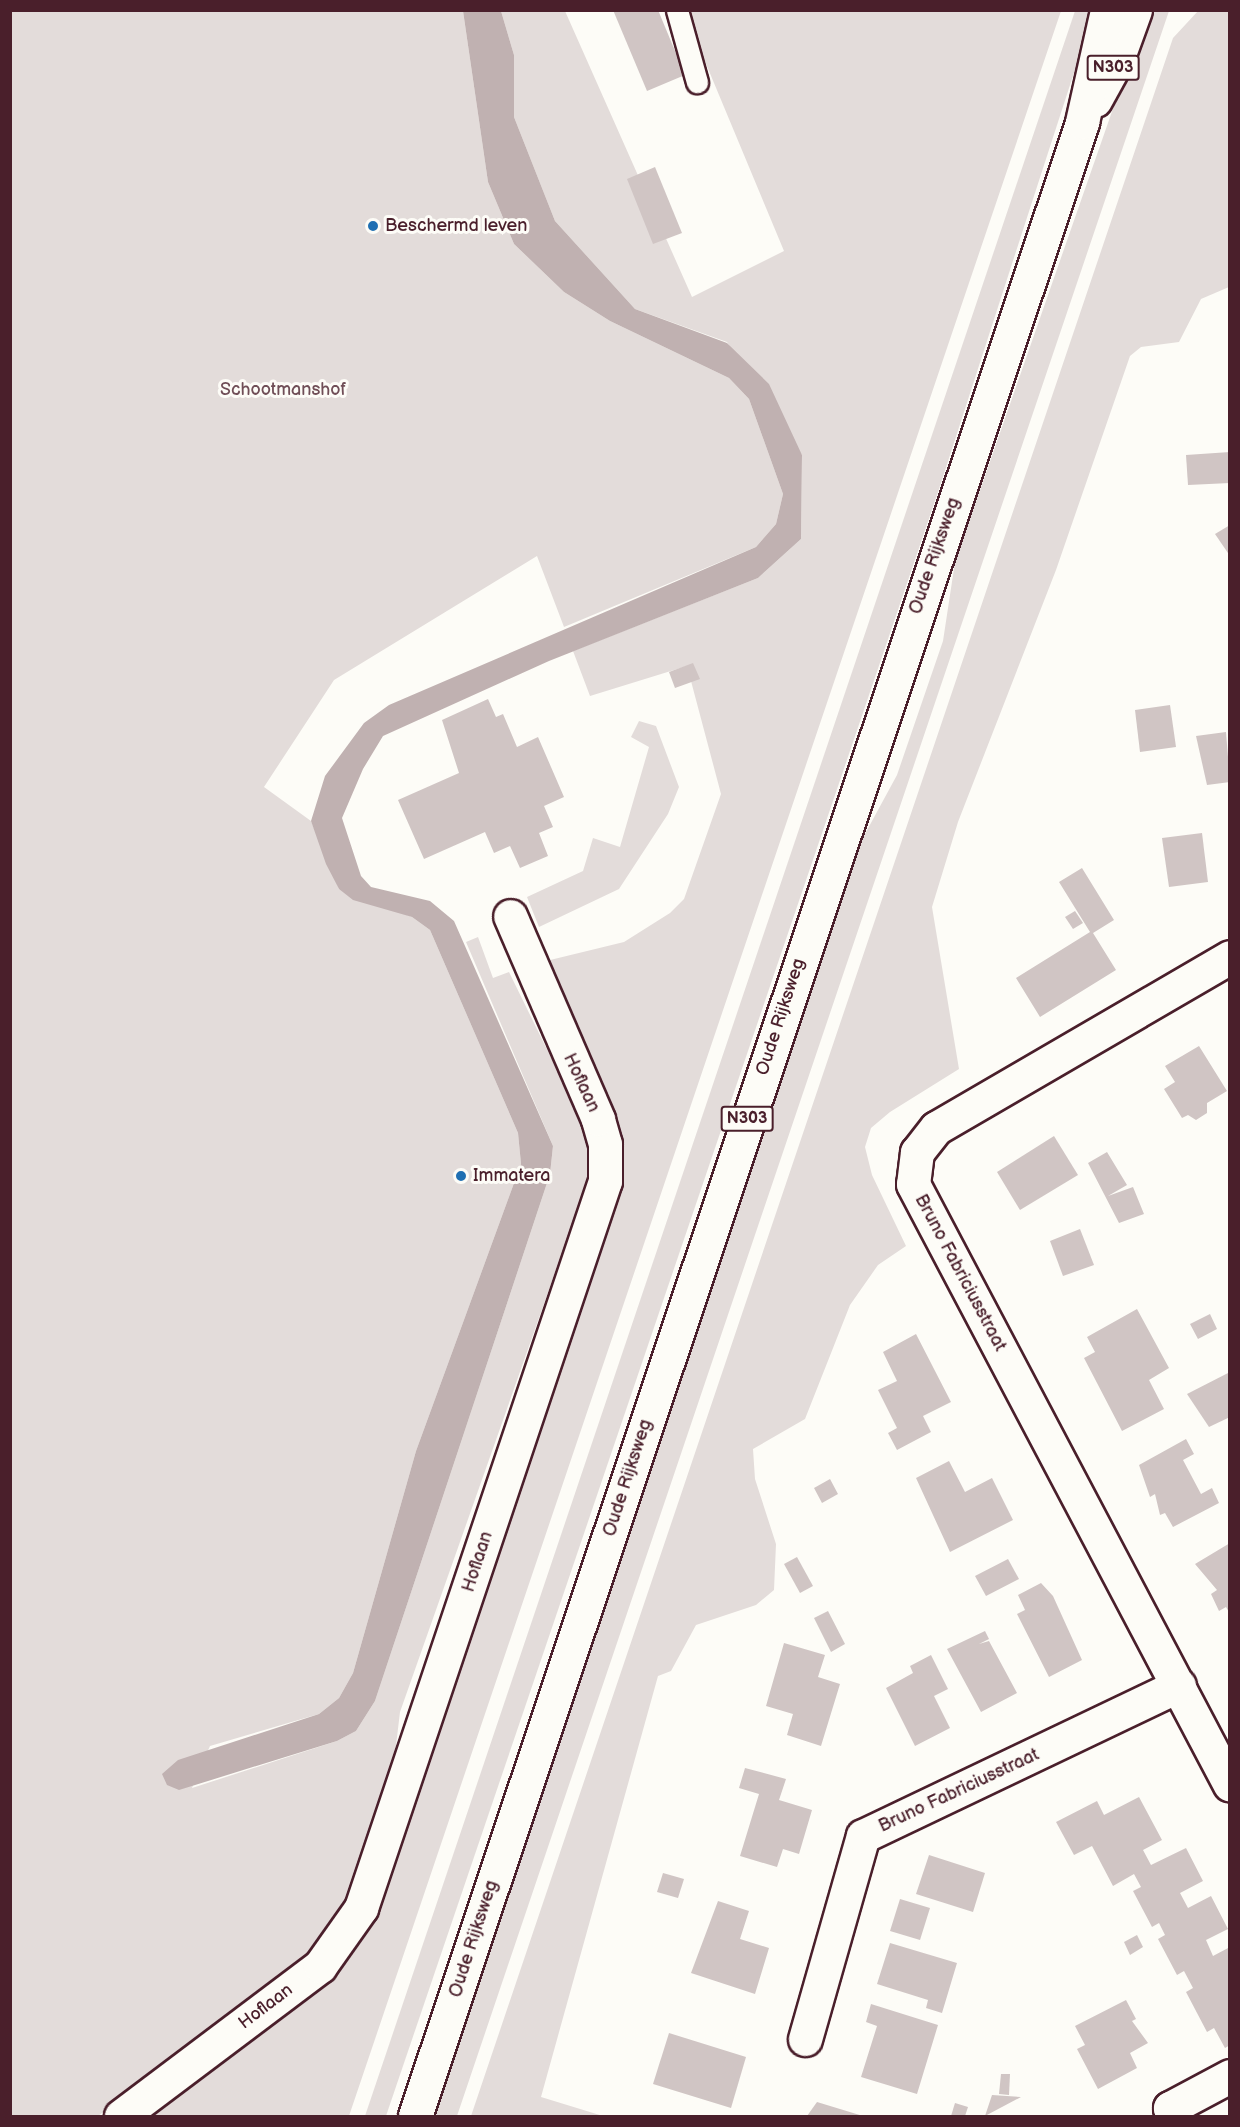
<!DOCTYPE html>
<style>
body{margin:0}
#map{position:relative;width:1240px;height:2127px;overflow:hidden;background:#fdfcf7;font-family:"Balsamiq Sans",sans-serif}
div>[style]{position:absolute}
.green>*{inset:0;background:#e3dcda}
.water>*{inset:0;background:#c0b1b1}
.building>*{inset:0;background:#d0c5c4}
.roads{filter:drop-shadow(2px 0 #4a1f2b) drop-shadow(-2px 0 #4a1f2b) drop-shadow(0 2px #4a1f2b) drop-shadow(0 -2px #4a1f2b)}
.service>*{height:21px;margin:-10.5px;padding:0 10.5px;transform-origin:10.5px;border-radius:10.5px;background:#fdfcf7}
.minor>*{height:33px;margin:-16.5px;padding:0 16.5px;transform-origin:16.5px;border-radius:16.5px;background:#fdfcf7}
.primary>*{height:33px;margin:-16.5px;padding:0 16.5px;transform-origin:16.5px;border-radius:16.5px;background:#fdfcf7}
.dots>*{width:16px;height:16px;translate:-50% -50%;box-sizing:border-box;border:3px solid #fdfcf7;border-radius:50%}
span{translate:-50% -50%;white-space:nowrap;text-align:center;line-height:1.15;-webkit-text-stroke:6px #fdfcf7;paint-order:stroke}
.shield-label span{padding:2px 4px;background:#fdfcf7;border:2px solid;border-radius:4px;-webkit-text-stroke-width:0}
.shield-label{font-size:16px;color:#4a1f2b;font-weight:700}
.poi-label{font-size:18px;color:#4a1f2b}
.left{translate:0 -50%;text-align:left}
.park-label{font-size:18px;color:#704e57}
.street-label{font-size:18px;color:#4a1f2b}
.frame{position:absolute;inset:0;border:12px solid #4a1f2b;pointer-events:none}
</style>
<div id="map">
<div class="green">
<div style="clip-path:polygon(11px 11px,463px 11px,488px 182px,514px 244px,564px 292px,610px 321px,729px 378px,749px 399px,783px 494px,776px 524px,756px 547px,564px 627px,537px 556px,334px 680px,264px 787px,311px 821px,339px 889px,412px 917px,430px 930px,518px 1133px,521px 1164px,416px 1451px,353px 1673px,339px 1698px,319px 1714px,210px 1746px,192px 1788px,337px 1741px,356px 1731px,375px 1701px,550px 1174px,553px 1146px,466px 942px,478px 937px,493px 978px,509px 972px,583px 1123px,594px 1162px,400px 1712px,392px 1779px,351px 1899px,331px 1935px,282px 1979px,98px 2116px,11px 2116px)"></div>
<div style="clip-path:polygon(501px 11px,565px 11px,692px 297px,784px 251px,704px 59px,689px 11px,1061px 11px,349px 2116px,154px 2116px,305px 1995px,349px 1952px,616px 1182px,546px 961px,624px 942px,670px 913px,684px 899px,721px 794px,687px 666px,590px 696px,573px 651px,758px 578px,801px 539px,802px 455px,727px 342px,635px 309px,555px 221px,514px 117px,514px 55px)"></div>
<div style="clip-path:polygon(1075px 11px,1094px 11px,938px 492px,386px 2116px,365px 2116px)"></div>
<div style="clip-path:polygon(1147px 11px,1169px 11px,457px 2116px,434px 2116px,859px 845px,897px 775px,943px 641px,955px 562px)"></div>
<div style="clip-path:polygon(1198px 11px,1229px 11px,1229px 287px,1201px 299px,1179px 342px,1141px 347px,1130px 356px,1056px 570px,958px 822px,932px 907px,959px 1069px,890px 1112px,871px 1128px,865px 1147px,872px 1175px,906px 1246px,878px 1265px,850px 1305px,805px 1419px,753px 1449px,755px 1479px,776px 1544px,774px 1590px,756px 1605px,696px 1625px,671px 1671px,658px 1676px,541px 2097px,603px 2116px,471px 2116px,1173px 38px)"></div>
<div style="clip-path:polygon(639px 721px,656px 726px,679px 787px,668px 814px,619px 889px,539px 927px,527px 897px,583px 871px,593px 838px,620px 847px,649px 747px,631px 737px)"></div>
</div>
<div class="water">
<div style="clip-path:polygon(463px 11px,501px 11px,514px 55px,514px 117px,555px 221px,635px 309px,727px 343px,769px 384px,802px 455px,801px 539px,758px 578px,549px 661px,383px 736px,363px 769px,342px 818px,361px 876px,371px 887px,430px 901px,454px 921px,553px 1146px,550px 1174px,375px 1701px,356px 1731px,337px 1741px,179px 1790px,167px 1785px,162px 1774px,178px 1760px,319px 1714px,339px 1698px,353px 1673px,416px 1451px,521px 1164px,518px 1133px,430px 930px,412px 917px,353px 900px,339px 889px,326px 864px,311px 821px,325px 776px,364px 723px,389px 705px,756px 547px,776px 524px,783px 494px,749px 399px,729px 378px,610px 321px,564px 292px,514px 244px,488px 182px)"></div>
</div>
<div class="building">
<div style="clip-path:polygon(613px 10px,658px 10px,685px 75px,647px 91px)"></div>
<div style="clip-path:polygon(655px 167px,682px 233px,653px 244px,627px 179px)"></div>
<div style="clip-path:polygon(1230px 452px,1230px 483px,1188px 485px,1186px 455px)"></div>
<div style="clip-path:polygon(1230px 525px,1230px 556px,1215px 534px)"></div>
<div style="clip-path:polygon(693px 663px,700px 679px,675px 688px,669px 672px)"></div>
<div style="clip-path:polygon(488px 699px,496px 717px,503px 714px,517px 747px,538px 737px,564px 797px,544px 806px,553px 827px,539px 833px,548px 856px,520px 868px,510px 846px,494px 853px,485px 832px,424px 859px,398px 800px,459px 773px,442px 720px)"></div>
<div style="clip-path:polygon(1170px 705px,1176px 747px,1140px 752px,1135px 710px)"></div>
<div style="clip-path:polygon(1226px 732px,1230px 782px,1207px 785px,1196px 736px)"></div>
<div style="clip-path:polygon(1202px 833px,1208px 882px,1169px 887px,1162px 838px)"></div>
<div style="clip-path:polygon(1082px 868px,1114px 920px,1093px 933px,1116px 970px,1040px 1017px,1016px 978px,1090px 932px,1059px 882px)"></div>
<div style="clip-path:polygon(1075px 911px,1083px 923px,1073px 929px,1065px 917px)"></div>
<div style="clip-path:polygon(1199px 1046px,1227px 1091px,1207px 1103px,1207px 1113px,1196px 1120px,1188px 1115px,1182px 1118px,1164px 1089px,1175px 1082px,1165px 1066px)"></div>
<div style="clip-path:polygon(1054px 1136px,1078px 1175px,1020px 1210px,997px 1172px)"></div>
<div style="clip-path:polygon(1107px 1152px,1127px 1185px,1108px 1196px,1133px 1187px,1144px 1214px,1119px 1223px,1088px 1163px)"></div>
<div style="clip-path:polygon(1080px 1229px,1094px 1265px,1063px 1276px,1050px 1241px)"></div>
<div style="clip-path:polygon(1137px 1309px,1169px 1368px,1149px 1380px,1164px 1409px,1122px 1431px,1084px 1358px,1095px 1352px,1087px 1337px)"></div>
<div style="clip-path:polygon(1210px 1314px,1217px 1329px,1198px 1339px,1190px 1324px)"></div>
<div style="clip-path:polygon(916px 1334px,951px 1402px,923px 1416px,931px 1432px,897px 1450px,888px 1433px,897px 1428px,878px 1390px,897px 1381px,883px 1352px)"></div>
<div style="clip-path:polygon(1230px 1372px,1230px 1417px,1209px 1427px,1187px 1394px)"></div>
<div style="clip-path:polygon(1186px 1439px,1194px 1454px,1183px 1460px,1201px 1494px,1212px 1488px,1219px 1503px,1173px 1527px,1165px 1513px,1160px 1515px,1155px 1494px,1150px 1497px,1139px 1465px)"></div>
<div style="clip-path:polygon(949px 1461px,965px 1492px,992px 1478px,1013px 1520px,950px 1552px,916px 1478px)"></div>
<div style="clip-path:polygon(830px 1479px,838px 1494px,822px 1503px,814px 1488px)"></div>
<div style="clip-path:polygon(1230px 1543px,1230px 1614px,1226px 1607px,1219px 1611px,1211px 1594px,1217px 1590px,1195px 1564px)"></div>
<div style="clip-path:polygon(797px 1557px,813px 1586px,800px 1593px,784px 1564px)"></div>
<div style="clip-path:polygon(1008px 1559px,1019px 1579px,986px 1596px,975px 1576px)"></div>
<div style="clip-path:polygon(1041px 1583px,1053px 1596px,1082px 1660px,1049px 1677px,1017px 1614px,1025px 1610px,1018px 1595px)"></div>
<div style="clip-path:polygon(828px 1611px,845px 1644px,831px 1652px,814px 1618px)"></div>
<div style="clip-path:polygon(985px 1631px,989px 1639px,979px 1644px,989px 1641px,1017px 1693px,981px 1712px,947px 1649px)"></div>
<div style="clip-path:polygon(784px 1643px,825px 1655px,818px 1677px,840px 1684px,821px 1746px,787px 1735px,793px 1714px,766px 1706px)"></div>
<div style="clip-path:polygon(931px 1655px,948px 1689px,934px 1696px,950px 1728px,915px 1746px,886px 1688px,913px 1673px,910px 1666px)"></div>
<div style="clip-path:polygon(745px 1768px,786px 1779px,779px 1800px,812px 1810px,799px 1854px,783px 1849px,777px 1867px,740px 1856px,759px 1794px,739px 1788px)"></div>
<div style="clip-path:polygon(1139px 1797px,1162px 1840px,1143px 1850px,1151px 1865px,1186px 1848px,1203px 1881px,1180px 1893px,1188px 1908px,1211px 1896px,1228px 1929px,1206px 1940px,1213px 1956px,1230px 1947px,1230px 2045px,1225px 2048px,1214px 2028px,1207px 2032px,1186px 1992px,1193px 1988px,1184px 1971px,1177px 1975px,1158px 1939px,1165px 1935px,1159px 1923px,1152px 1927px,1133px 1891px,1141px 1887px,1134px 1874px,1113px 1886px,1092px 1846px,1074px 1855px,1056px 1822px,1097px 1801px,1104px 1815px)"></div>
<div style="clip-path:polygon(929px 1855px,985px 1873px,973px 1912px,916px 1894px)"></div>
<div style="clip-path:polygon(663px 1873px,684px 1879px,678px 1898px,657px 1892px)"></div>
<div style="clip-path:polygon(900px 1899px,930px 1908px,920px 1940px,890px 1931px)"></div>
<div style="clip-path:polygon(718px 1901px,749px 1911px,740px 1939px,769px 1948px,755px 1994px,691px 1973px)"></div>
<div style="clip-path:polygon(1137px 1935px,1143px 1947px,1130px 1955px,1124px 1942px)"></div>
<div style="clip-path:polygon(890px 1943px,957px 1963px,942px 2013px,926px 2008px,928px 2000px,877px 1984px)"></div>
<div style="clip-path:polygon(1126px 2000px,1136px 2019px,1132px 2021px,1148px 2043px,1130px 2053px,1137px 2068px,1098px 2089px,1077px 2049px,1085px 2045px,1075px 2026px)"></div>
<div style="clip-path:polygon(871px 2004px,938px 2025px,917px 2094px,861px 2077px,877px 2026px,866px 2022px)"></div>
<div style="clip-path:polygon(669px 2033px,746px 2057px,731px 2108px,653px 2084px)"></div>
<div style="clip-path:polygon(1001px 2074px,1010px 2074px,1009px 2095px,999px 2094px)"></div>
<div style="clip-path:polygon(992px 2095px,1021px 2097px,985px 2116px)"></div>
<div style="clip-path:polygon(817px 2102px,863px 2116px,807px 2116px)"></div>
<div style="clip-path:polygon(955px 2103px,968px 2107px,965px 2116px,951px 2116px)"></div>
</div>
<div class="roads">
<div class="service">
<div style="left:677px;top:10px;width:75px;rotate:74.5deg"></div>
</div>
<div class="minor">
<div style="left:1230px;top:957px;width:340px;rotate:149.8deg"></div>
<div style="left:936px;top:1128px;width:31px;rotate:128deg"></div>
<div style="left:917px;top:1152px;width:32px;rotate:97deg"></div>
<div style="left:913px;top:1184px;width:679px;rotate:62.19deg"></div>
<div style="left:805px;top:2039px;width:211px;rotate:-74.1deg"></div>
<div style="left:863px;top:1836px;width:350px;rotate:-25.5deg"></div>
<div style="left:121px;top:2116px;width:249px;rotate:-37deg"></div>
<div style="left:320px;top:1966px;width:71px;rotate:-54.7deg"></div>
<div style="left:361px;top:1908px;width:767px;rotate:-71.45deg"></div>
<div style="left:605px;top:1181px;width:37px;rotate:-90deg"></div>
<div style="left:605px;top:1144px;width:26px;rotate:-106deg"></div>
<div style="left:598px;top:1119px;width:221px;rotate:-113.4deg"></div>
<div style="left:1174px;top:2116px;width:9px;rotate:-117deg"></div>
<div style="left:1170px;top:2108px;width:68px;rotate:-28.1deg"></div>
</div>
<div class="primary">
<div style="left:1095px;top:100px;width:46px;rotate:-61.2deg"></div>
<div style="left:1117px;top:60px;width:53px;rotate:-70.2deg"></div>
<div style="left:415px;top:2116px;width:2103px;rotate:-71.5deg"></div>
<div style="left:1082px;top:122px;width:115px;rotate:-77.4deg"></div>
</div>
</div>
<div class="dots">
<div style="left:373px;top:226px;background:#1f6fb2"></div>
<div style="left:461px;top:1176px;background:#1f6fb2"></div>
</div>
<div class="shield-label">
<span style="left:1113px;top:68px">N303</span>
<span style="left:747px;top:1119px">N303</span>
</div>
<div class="poi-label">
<span class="left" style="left:385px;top:226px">Beschermd leven</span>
<span class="left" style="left:473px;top:1176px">Immatera</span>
</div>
<div class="park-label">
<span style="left:283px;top:390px">Schootmanshof</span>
</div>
<div class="street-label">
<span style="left:935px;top:556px;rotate:-71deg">Oude Rijksweg</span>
<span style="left:781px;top:1017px;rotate:-72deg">Oude Rijksweg</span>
<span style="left:581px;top:1083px;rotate:65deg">Hoflaan</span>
<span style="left:960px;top:1273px;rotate:62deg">Bruno Fabriciusstraat</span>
<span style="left:628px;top:1478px;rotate:-72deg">Oude Rijksweg</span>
<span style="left:478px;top:1562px;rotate:-72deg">Hoflaan</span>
<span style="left:959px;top:1791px;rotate:-25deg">Bruno Fabriciusstraat</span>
<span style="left:474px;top:1939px;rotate:-72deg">Oude Rijksweg</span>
<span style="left:266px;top:2007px;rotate:-37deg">Hoflaan</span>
</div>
<div class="frame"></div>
</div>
